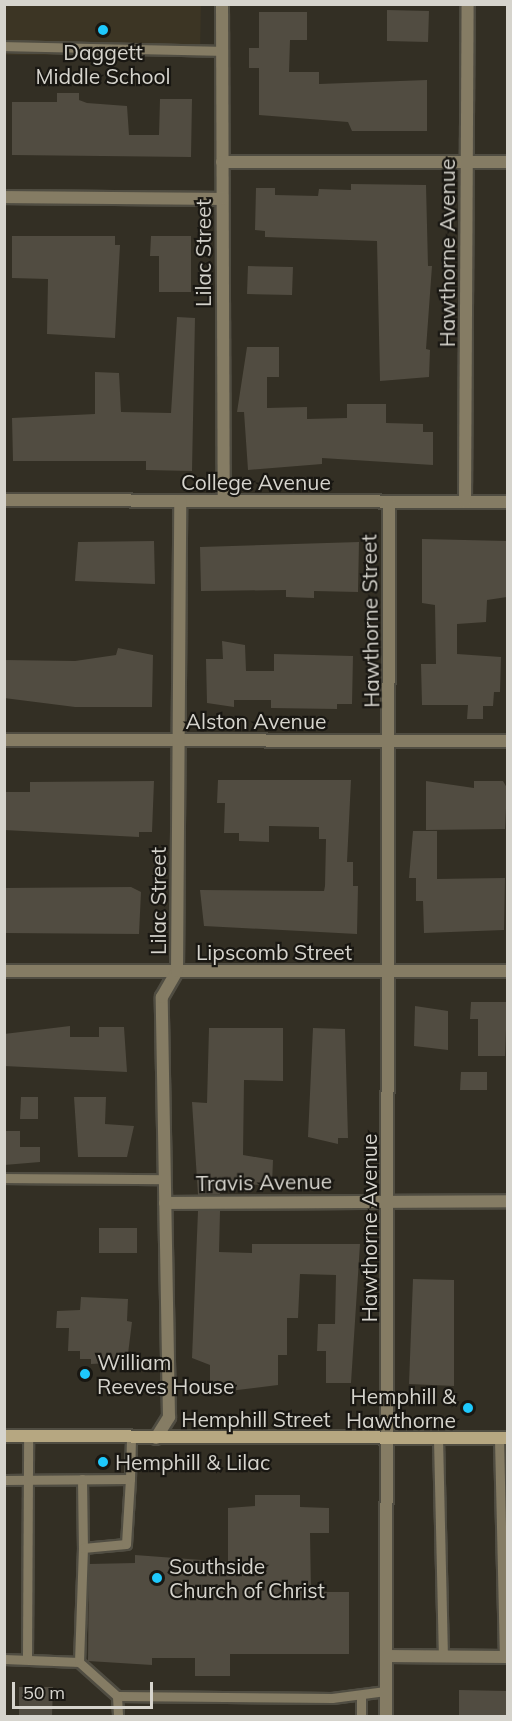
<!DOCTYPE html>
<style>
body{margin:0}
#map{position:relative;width:512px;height:1721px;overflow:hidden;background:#332f24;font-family:Mulish,sans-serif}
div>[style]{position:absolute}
.built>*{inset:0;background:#3c3524}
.building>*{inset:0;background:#514c41}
.roads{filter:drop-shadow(2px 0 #504d42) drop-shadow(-2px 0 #504d42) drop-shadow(0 2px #504d42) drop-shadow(0 -2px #504d42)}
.service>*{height:9px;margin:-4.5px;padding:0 4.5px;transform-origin:4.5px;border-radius:4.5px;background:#857c64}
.minor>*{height:12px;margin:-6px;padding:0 6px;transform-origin:6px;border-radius:6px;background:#857c64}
.secondary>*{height:12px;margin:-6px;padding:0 6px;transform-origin:6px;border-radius:6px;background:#b6a781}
.dots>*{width:16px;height:16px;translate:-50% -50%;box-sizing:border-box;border:3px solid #191712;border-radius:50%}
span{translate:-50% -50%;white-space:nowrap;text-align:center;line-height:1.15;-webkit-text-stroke:4.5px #191712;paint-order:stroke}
.poi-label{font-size:21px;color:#d6d4cd}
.left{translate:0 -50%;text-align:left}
.right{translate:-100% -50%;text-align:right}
.street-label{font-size:21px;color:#d6d4cd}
.frame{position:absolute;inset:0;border:6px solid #d6d4cd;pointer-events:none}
.scale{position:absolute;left:12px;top:1682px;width:141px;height:27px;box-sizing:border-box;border:3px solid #d6d4cd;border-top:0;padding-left:8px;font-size:18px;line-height:21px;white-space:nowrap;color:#d6d4cd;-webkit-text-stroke:4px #191712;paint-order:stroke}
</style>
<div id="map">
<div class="built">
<div style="clip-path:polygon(5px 5px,201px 5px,200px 55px,5px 55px)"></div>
</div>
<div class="building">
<div style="clip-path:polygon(387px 10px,429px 11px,428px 42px,387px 41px)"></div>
<div style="clip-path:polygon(259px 12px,307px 12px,307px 40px,290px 40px,289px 72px,319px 72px,319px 84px,427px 80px,427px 131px,352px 131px,348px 122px,259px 115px,259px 68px,249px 68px,249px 48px,259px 48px)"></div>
<div style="clip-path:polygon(57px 93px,79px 93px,79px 100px,87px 103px,127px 106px,129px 135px,159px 135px,160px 99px,192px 99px,191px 157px,12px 155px,12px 102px,57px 102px)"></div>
<div style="clip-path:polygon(351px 184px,426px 185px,428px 266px,432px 266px,426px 349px,430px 350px,429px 377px,380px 381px,377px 241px,265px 237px,265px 231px,255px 230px,256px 188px,275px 188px,275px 195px,318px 196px,319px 189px,351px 190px)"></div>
<div style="clip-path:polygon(12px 236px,115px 236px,115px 245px,120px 245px,115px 338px,47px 334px,48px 279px,12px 278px)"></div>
<div style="clip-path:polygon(151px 236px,191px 236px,191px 292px,159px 292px,159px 256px,150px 256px)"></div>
<div style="clip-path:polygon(248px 266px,293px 267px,292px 295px,247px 294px)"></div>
<div style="clip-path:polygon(177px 317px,195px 318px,192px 471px,146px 470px,146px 461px,13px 461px,12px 418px,95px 414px,95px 372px,119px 373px,121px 412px,171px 413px)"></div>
<div style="clip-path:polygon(247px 347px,279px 347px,279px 377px,267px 377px,267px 408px,307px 407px,307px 419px,347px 418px,347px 404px,386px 404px,386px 423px,423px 424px,423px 432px,433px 432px,433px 465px,322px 458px,322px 464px,248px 470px,244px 412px,237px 412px)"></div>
<div style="clip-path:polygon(422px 539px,507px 541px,507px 597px,487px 600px,486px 622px,457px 624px,457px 654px,501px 657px,500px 692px,494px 692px,493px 706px,483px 706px,483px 719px,467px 719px,468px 705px,422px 705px,421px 664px,436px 664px,435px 605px,422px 603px)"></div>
<div style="clip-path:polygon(154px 541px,155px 584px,75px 581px,78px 542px)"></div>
<div style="clip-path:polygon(359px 542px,358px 592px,314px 591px,314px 598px,286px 597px,286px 590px,201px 591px,200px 547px)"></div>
<div style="clip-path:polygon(222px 641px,245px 645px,246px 671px,274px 671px,274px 654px,353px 656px,352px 704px,337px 704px,337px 709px,271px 708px,271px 700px,234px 700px,234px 707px,207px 703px,206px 659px,223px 659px)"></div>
<div style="clip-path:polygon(118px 648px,153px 655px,152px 707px,75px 707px,4px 698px,4px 660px,75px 661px,116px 655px)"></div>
<div style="clip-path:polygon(218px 780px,351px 780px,347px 862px,353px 862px,353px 886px,358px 886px,357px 934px,204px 926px,200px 890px,324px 891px,325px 886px,326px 839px,319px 839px,319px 827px,269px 826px,269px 842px,239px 841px,239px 833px,224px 833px,225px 803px,217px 803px)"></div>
<div style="clip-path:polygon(154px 781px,152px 832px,139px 832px,139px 837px,4px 830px,4px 792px,30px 792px,30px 782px)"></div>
<div style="clip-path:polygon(426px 781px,474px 788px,474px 781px,503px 781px,507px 788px,505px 829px,426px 830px)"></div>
<div style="clip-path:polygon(413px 831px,437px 831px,437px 879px,505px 878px,504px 930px,424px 933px,423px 901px,416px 901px,416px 878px,409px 878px)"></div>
<div style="clip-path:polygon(131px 887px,141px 892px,139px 934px,4px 933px,4px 888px)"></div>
<div style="clip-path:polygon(471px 1002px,507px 1002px,505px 1056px,478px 1056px,478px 1019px,470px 1019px)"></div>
<div style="clip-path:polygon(415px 1006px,448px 1011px,448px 1050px,414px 1046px)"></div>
<div style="clip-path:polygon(70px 1026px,70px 1037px,99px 1037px,99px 1027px,124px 1027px,127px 1072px,4px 1066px,4px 1034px)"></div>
<div style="clip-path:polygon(209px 1028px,283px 1028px,283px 1081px,244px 1080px,243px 1155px,273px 1160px,272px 1185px,220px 1184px,220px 1194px,198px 1195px,192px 1102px,207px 1103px)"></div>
<div style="clip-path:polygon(313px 1028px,345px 1029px,348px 1138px,338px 1138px,338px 1144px,308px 1137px)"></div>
<div style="clip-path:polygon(461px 1072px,487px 1072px,487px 1090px,460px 1090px)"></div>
<div style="clip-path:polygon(21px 1097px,38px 1097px,38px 1119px,20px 1119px)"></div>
<div style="clip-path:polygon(74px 1097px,106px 1097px,105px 1124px,134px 1126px,127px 1157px,78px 1157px)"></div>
<div style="clip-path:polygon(4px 1131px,20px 1131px,20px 1147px,40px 1147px,40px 1162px,4px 1165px)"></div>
<div style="clip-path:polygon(198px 1211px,220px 1211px,219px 1252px,252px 1253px,252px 1244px,360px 1244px,351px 1383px,326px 1383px,326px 1351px,317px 1351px,318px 1324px,335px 1324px,336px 1275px,300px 1274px,298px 1318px,287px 1318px,287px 1355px,278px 1355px,278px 1385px,221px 1392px,221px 1384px,210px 1384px,210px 1365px,192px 1358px)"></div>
<div style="clip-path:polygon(99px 1228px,137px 1228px,137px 1253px,99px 1253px)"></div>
<div style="clip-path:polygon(413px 1279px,454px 1280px,454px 1386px,409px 1384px)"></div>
<div style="clip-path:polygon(81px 1297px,128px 1299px,127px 1321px,132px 1322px,127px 1362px,91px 1364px,91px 1359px,80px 1359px,80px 1351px,68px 1351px,69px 1328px,56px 1328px,57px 1311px,80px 1310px)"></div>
<div style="clip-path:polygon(255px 1495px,300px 1495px,300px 1507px,329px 1508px,329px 1533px,310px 1533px,311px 1592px,349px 1592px,349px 1654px,230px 1654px,230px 1676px,195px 1676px,195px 1658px,152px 1658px,152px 1665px,88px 1661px,89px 1564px,135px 1563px,135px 1555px,228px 1562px,228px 1508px,255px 1506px)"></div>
<div style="clip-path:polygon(19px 1687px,53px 1687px,52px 1716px,19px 1716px)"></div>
<div style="clip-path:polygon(459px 1690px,507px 1691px,507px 1716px,459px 1716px)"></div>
</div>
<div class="roads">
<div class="service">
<div style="left:4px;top:46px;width:218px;rotate:1.3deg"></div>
<div style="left:4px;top:1178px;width:160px;rotate:0.4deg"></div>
<div style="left:438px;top:1438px;width:218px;rotate:88.7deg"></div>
<div style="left:499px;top:1438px;width:218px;rotate:88.7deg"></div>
<div style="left:82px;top:1479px;width:69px;rotate:89.2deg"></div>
<div style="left:4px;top:1480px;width:126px;rotate:-0.5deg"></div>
<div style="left:130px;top:1479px;width:41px;rotate:-88.6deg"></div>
<div style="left:4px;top:1659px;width:75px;rotate:2.3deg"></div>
<div style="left:79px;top:1662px;width:51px;rotate:41.8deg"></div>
<div style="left:117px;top:1696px;width:215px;rotate:0.5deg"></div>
<div style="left:332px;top:1698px;width:54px;rotate:-7.4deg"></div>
<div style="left:27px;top:1659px;width:223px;rotate:-89.7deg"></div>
<div style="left:79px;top:1662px;width:114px;rotate:-88deg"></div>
<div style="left:83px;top:1548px;width:43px;rotate:-5.3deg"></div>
<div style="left:126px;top:1544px;width:65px;rotate:-86.5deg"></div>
<div style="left:361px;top:1695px;width:21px;rotate:90deg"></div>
<div style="left:117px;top:1696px;width:20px;rotate:87deg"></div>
</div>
<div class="minor">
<div style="left:222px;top:4px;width:497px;rotate:89.8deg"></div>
<div style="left:222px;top:162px;width:286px"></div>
<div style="left:4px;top:197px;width:218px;rotate:0.5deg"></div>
<div style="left:4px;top:500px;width:504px;rotate:0.23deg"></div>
<div style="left:465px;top:502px;width:498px;rotate:-89.7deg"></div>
<div style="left:4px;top:740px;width:504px;rotate:0.11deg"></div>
<div style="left:4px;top:971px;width:504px"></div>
<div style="left:165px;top:1203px;width:343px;rotate:-0.3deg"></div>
<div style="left:156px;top:1438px;width:25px;rotate:-58deg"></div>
<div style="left:169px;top:1417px;width:420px;rotate:-91deg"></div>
<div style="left:162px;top:997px;width:30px;rotate:-60deg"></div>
<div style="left:177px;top:971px;width:470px;rotate:-89.6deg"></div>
<div style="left:386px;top:1656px;width:122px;rotate:0.5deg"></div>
<div style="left:386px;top:1716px;width:1214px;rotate:-89.86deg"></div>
</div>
<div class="secondary">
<div style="left:4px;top:1436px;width:504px;rotate:0.23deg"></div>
</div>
</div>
<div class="dots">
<div style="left:103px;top:30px;background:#1ec9fd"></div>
<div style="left:85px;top:1374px;background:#1ec9fd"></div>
<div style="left:468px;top:1408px;background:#1ec9fd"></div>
<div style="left:103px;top:1462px;background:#1ec9fd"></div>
<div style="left:157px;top:1578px;background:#1ec9fd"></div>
</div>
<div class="poi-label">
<span style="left:103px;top:64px">Daggett<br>Middle School</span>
<span class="left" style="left:97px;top:1374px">William<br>Reeves House</span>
<span class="right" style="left:456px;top:1408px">Hemphill &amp;<br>Hawthorne</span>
<span class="left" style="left:115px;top:1462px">Hemphill &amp; Lilac</span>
<span class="left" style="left:169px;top:1578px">Southside<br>Church of Christ</span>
</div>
<div class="street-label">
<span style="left:203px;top:253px;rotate:-90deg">Lilac Street</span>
<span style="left:447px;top:253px;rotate:-90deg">Hawthorne Avenue</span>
<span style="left:256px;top:482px">College Avenue</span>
<span style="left:370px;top:621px;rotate:-91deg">Hawthorne Street</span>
<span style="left:256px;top:721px">Alston Avenue</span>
<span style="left:158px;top:901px;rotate:-90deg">Lilac Street</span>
<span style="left:274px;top:952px">Lipscomb Street</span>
<span style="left:264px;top:1182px;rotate:-1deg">Travis Avenue</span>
<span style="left:369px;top:1228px;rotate:-90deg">Hawthorne Avenue</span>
<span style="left:256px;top:1419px">Hemphill Street</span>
</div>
<div class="frame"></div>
<div class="scale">50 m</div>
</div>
